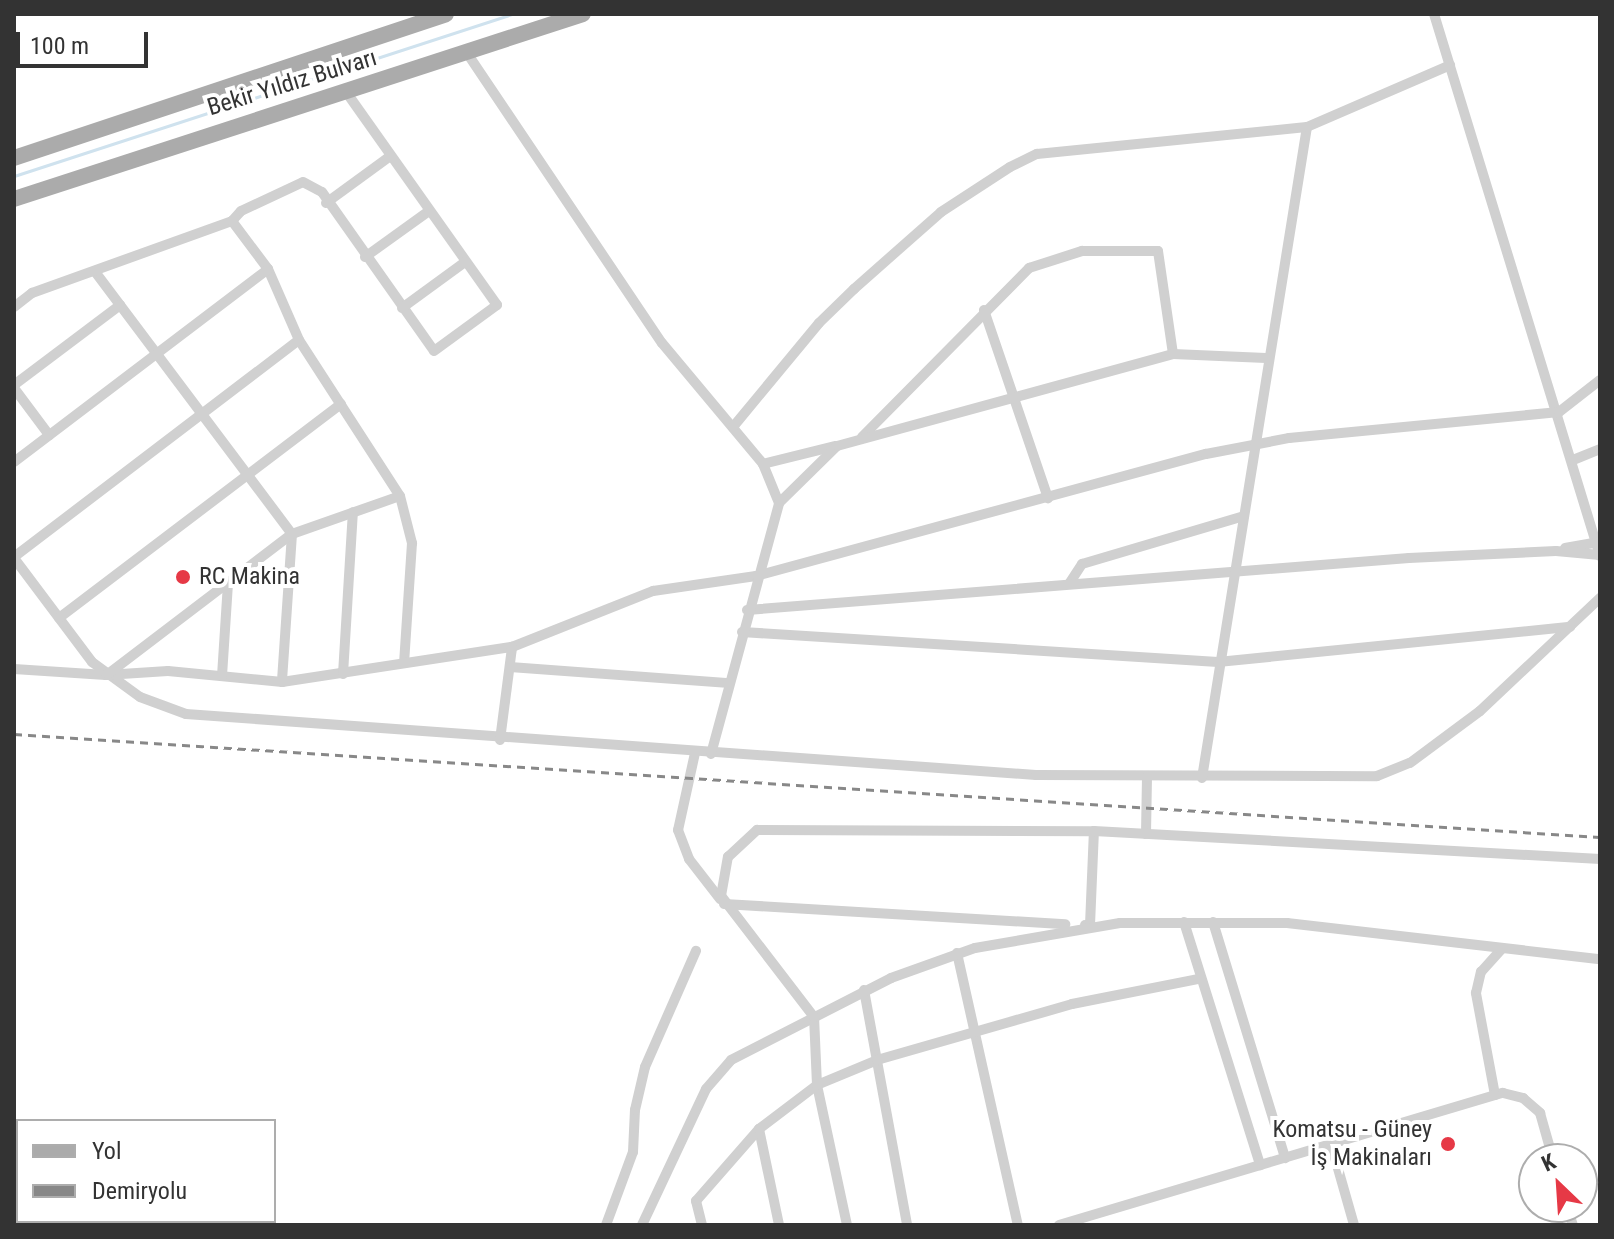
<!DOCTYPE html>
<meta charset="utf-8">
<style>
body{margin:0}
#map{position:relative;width:1614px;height:1239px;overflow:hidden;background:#fff;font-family:"Roboto Condensed",sans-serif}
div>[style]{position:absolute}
.stream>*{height:3px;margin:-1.5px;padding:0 1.5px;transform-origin:1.5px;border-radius:1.5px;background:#cfe2ee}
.street>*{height:10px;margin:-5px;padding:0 5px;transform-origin:5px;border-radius:5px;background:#d0d0d0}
.primary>*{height:16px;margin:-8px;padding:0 8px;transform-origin:8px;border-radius:8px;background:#ababab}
.rail>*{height:3px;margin-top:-1.5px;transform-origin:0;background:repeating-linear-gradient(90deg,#888 0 8px,transparent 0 14px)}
.dots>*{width:22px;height:22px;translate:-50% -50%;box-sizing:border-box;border:4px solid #fff;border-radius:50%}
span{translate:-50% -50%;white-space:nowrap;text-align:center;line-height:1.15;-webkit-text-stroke:8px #fff;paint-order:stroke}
.street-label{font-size:24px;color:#333}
.poi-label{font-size:24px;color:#333}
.left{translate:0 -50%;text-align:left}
.right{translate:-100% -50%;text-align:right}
.frame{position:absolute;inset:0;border:16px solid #333;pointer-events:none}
.legend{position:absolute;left:16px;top:1119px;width:260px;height:104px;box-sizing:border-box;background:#fff;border:2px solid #adadad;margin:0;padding:10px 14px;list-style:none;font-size:24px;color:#333}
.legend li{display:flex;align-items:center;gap:16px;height:40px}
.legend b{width:40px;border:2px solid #adadad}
.north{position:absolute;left:1518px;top:1143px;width:80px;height:80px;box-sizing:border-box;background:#fff;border:2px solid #adadad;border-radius:50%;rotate:335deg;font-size:22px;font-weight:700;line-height:32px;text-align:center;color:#333}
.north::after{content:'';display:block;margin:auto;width:28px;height:36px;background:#e63946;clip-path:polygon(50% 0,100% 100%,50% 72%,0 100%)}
.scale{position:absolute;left:16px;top:32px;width:132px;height:36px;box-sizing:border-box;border:4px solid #333;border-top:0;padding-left:10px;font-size:24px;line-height:28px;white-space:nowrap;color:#333;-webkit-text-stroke:6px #fff;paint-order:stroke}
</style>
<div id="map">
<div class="stream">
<div style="left:14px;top:176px;width:524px;rotate:-18.02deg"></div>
</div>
<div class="street">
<div style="left:1434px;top:14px;width:567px;rotate:72.97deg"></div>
<div style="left:467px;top:53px;width:349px;rotate:56.1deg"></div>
<div style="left:662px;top:343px;width:158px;rotate:50.1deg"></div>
<div style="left:763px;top:464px;width:42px;rotate:67.7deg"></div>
<div style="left:326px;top:203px;width:78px;rotate:-36.1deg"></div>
<div style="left:232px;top:221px;width:60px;rotate:53.1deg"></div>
<div style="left:268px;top:269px;width:77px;rotate:66.4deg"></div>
<div style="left:299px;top:340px;width:186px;rotate:57.1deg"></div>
<div style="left:400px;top:496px;width:49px;rotate:75.7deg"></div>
<div style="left:412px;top:543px;width:120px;rotate:93.8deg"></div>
<div style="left:365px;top:257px;width:79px;rotate:-35.7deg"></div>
<div style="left:96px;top:273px;width:326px;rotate:53.1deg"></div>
<div style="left:292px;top:534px;width:148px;rotate:93.9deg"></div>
<div style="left:14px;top:307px;width:23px;rotate:-38deg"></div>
<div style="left:32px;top:293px;width:213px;rotate:-19.8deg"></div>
<div style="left:232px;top:221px;width:13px;rotate:-48deg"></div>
<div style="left:241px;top:211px;width:68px;rotate:-25.1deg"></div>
<div style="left:303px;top:182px;width:21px;rotate:28deg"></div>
<div style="left:322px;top:192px;width:194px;rotate:54.8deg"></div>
<div style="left:434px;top:351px;width:78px;rotate:-36.1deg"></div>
<div style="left:497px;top:305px;width:261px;rotate:-125.3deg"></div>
<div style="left:402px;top:308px;width:78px;rotate:-36.1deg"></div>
<div style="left:984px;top:310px;width:199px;rotate:71.2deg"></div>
<div style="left:14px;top:385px;width:133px;rotate:-37deg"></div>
<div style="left:14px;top:388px;width:59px;rotate:53.3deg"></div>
<div style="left:733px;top:427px;width:135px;rotate:-50.4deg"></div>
<div style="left:819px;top:323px;width:49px;rotate:-44.2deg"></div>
<div style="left:854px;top:289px;width:116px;rotate:-41.5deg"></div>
<div style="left:941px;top:212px;width:82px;rotate:-33.1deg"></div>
<div style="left:1010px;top:167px;width:30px;rotate:-26deg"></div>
<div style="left:1037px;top:154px;width:271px;rotate:-5.7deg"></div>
<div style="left:862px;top:437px;width:238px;rotate:-45.3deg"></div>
<div style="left:1029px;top:268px;width:56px;rotate:-17.8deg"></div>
<div style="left:1082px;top:251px;width:76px"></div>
<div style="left:1158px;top:251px;width:104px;rotate:81.7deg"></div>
<div style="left:1573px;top:460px;width:29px;rotate:-22deg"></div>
<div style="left:14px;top:462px;width:319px;rotate:-37.2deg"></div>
<div style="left:763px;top:464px;width:74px;rotate:-14deg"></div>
<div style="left:1565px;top:548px;width:36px;rotate:-10deg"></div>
<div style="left:14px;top:557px;width:358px;rotate:-37.3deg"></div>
<div style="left:14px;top:558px;width:130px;rotate:53.1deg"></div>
<div style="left:92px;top:662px;width:59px;rotate:36.1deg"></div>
<div style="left:140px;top:697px;width:49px;rotate:20.3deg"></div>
<div style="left:186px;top:714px;width:852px;rotate:4.1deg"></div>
<div style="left:1036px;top:775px;width:341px;rotate:0.2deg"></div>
<div style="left:1377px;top:776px;width:35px;rotate:-22deg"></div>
<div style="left:1410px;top:763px;width:87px;rotate:-36.6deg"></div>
<div style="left:1480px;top:711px;width:165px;rotate:-43.3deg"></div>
<div style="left:1069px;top:584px;width:24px;rotate:-57deg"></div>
<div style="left:1082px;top:564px;width:169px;rotate:-16.5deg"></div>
<div style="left:747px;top:610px;width:664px;rotate:-4.49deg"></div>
<div style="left:1409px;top:558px;width:147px;rotate:-2.7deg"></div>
<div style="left:1556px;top:551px;width:44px;rotate:5.2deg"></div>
<div style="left:59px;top:618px;width:354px;rotate:-37.2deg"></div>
<div style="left:742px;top:632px;width:477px;rotate:3.6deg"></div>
<div style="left:1218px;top:662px;width:354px;rotate:-5.7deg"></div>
<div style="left:510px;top:667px;width:220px;rotate:4.2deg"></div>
<div style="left:14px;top:669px;width:92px;rotate:3.7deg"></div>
<div style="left:106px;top:675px;width:62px;rotate:-3.7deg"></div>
<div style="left:168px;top:671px;width:115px;rotate:5.5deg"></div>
<div style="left:282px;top:682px;width:233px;rotate:-8.7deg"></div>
<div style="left:512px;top:647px;width:152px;rotate:-21.7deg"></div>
<div style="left:653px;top:591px;width:104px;rotate:-8.3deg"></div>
<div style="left:756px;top:576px;width:466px;rotate:-15.2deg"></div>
<div style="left:1206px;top:454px;width:85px;rotate:-10.9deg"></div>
<div style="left:1289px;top:438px;width:271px;rotate:-5.5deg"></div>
<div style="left:1559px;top:412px;width:52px;rotate:-38deg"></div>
<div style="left:108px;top:674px;width:231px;rotate:-37.3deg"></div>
<div style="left:292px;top:534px;width:114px;rotate:-19.4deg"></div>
<div style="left:343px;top:674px;width:162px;rotate:-86.5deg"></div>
<div style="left:222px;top:676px;width:94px;rotate:-86.3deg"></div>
<div style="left:500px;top:740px;width:94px;rotate:-82.6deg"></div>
<div style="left:695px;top:753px;width:79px;rotate:102.4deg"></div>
<div style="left:678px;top:830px;width:31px;rotate:69deg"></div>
<div style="left:689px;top:859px;width:51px;rotate:52.2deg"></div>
<div style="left:711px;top:754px;width:260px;rotate:-74.8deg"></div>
<div style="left:779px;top:503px;width:81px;rotate:-44.5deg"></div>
<div style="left:837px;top:446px;width:348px;rotate:-15.3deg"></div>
<div style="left:1173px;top:354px;width:93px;rotate:2.5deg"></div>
<div style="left:1202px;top:778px;width:659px;rotate:-80.84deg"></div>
<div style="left:1307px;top:127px;width:156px;rotate:-23.4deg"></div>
<div style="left:1146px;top:834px;width:57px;rotate:-89deg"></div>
<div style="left:724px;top:904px;width:342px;rotate:3.4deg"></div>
<div style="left:1184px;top:922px;width:255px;rotate:72.6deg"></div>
<div style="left:1213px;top:922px;width:247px;rotate:73deg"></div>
<div style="left:1085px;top:925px;width:5px"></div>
<div style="left:1090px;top:925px;width:94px;rotate:-87.6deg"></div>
<div style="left:957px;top:953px;width:279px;rotate:77.4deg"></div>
<div style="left:864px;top:990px;width:239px;rotate:79.6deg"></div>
<div style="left:1495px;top:1095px;width:104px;rotate:-100.6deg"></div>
<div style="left:1476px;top:993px;width:22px;rotate:-77deg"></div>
<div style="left:1481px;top:972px;width:30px;rotate:-48deg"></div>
<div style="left:759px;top:1129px;width:98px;rotate:78.2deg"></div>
<div style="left:1331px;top:1144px;width:84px;rotate:74.1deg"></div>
<div style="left:1567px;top:1207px;width:19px;rotate:72deg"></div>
<div style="left:606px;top:1225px;width:78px;rotate:-69.7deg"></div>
<div style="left:633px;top:1152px;width:42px;rotate:-87.3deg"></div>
<div style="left:635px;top:1110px;width:44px;rotate:-76.9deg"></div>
<div style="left:645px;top:1067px;width:127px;rotate:-66.3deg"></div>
<div style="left:642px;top:1225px;width:150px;rotate:-64.8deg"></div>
<div style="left:706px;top:1089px;width:38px;rotate:-49deg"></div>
<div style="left:731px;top:1060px;width:180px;rotate:-27.1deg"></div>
<div style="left:891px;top:978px;width:89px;rotate:-19.7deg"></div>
<div style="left:975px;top:948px;width:147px;rotate:-9.8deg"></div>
<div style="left:1120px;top:923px;width:167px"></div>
<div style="left:1287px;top:923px;width:315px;rotate:6.6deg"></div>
<div style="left:702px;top:1225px;width:25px;rotate:-104deg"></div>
<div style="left:696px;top:1201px;width:96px;rotate:-48.8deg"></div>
<div style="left:759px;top:1129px;width:73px;rotate:-37.2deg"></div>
<div style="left:817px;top:1085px;width:65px;rotate:-22.6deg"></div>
<div style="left:877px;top:1060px;width:203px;rotate:-16deg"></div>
<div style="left:1072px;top:1004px;width:128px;rotate:-11.2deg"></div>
<div style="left:847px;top:1225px;width:143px;rotate:-102.1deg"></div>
<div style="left:817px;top:1085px;width:68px;rotate:-92.5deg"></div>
<div style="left:814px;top:1017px;width:153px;rotate:-127.5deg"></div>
<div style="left:721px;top:896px;width:40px;rotate:-80deg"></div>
<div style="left:728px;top:857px;width:40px;rotate:-43deg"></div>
<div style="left:757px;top:830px;width:337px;rotate:0.2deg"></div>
<div style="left:1094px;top:831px;width:507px;rotate:3.17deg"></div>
<div style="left:1059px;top:1225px;width:463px;rotate:-16.6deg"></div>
<div style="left:1503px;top:1093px;width:21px;rotate:14deg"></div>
<div style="left:1523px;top:1098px;width:23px;rotate:41deg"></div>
<div style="left:1540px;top:1113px;width:48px;rotate:74.2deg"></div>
</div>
<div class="primary">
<div style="left:14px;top:158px;width:455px;rotate:-18.4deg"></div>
<div style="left:14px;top:199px;width:598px;rotate:-18.01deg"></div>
</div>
<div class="rail">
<div style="left:14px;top:734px;width:1589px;rotate:3.72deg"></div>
</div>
<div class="dots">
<div style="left:183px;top:577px;background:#e63946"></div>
<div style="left:1448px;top:1144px;background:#e63946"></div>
</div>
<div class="street-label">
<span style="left:292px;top:83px;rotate:-17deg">Bekir Yıldız Bulvarı</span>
</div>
<div class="poi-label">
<span class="left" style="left:199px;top:577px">RC Makina</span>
<span class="right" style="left:1432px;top:1144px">Komatsu - Güney<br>İş Makinaları</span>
</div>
<div class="frame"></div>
<ul class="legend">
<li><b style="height:10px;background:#ababab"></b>Yol</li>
<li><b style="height:10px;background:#888"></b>Demiryolu</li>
</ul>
<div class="north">K</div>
<div class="scale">100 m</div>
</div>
